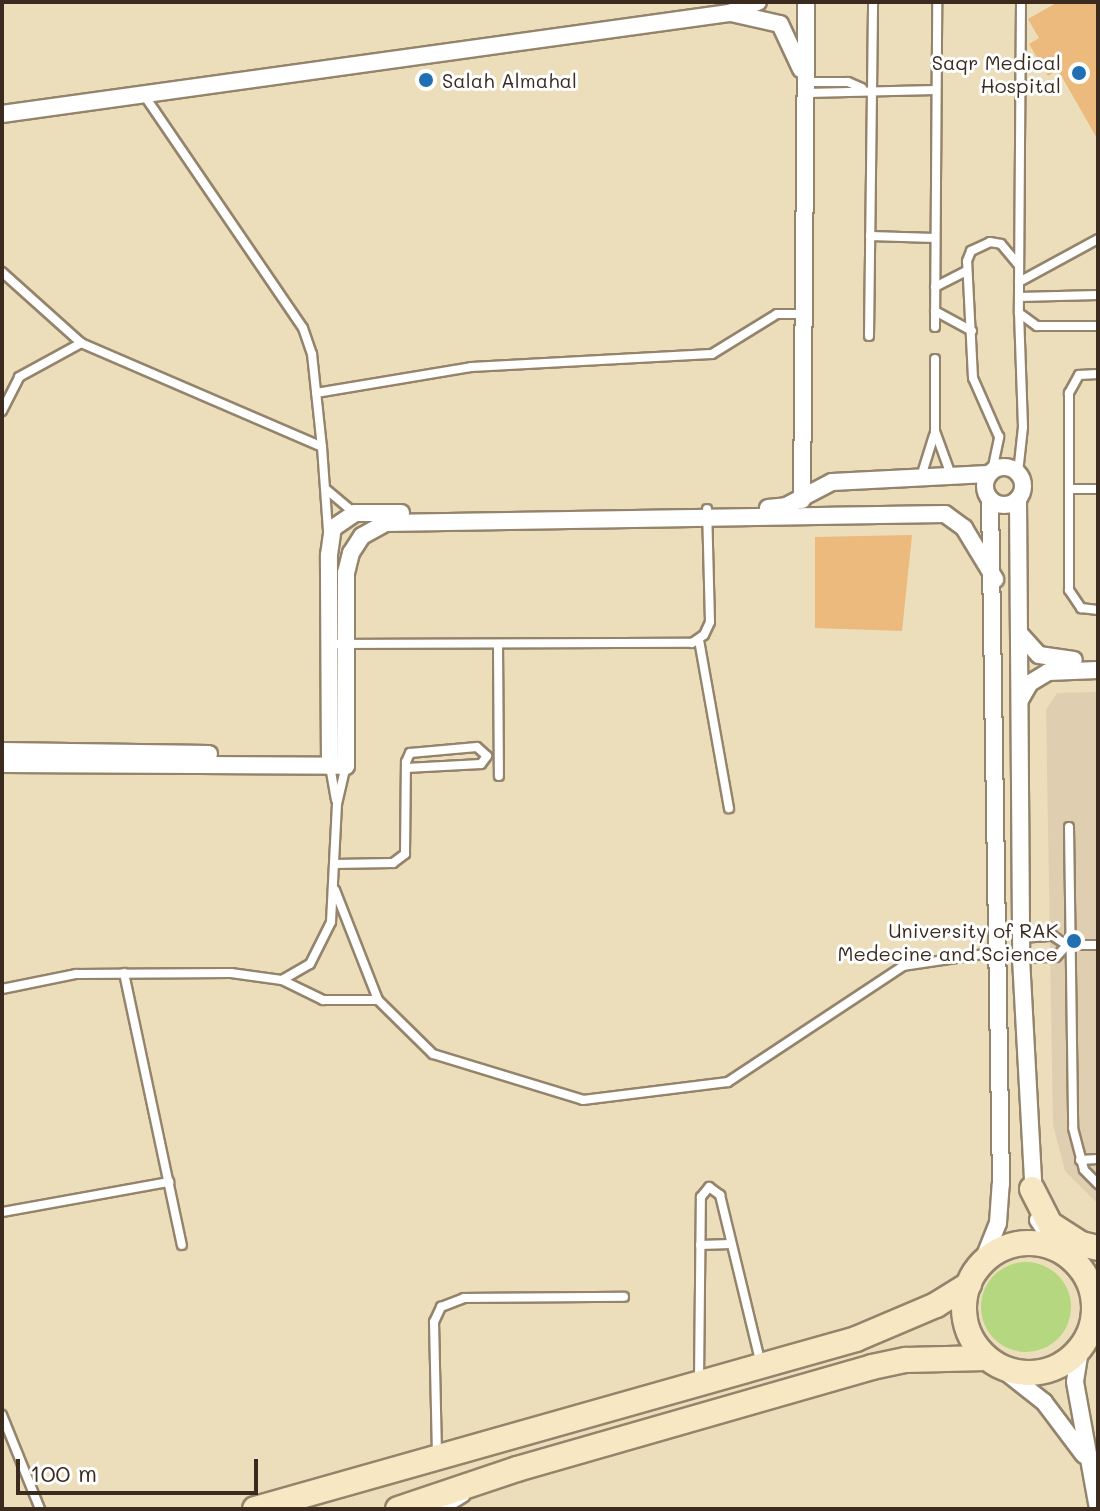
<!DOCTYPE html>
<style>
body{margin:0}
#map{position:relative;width:1100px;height:1511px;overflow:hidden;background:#ecdebb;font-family:Mali,sans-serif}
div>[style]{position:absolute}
.built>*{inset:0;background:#e0ceb1}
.green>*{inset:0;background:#b4d77f}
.round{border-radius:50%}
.building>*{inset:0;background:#ebba7c}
.roads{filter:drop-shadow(2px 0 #94846c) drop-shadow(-2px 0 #94846c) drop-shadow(0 2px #94846c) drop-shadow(0 -2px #94846c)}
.service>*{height:8px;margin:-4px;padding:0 4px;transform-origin:4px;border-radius:4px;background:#fff}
.minor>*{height:16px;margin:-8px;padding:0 8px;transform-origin:8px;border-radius:8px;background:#fff}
.minor>.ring{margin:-8px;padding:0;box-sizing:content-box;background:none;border:16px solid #fff;border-radius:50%}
.secondary>*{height:24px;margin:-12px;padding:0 12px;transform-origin:12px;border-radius:12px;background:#f7e8c3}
.secondary>.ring{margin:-12px;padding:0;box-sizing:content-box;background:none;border:24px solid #f7e8c3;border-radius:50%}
.dots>*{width:22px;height:22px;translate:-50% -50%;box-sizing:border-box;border:4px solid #fff;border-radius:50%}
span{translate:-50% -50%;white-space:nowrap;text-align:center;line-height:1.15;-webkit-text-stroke:6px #fff;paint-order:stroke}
.poi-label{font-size:20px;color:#3b2a1e}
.right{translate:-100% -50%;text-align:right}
.left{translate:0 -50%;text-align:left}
.frame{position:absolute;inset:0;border:4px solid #3b2a1e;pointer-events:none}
.scale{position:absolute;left:16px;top:1459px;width:242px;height:36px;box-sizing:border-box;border:4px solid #3b2a1e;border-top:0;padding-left:10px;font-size:24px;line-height:28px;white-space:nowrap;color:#3b2a1e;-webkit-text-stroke:6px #fff;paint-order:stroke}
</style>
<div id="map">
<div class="built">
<div style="clip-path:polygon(1098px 692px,1098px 1204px,1065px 1171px,1053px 1125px,1046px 710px,1057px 693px)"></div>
</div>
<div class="green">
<div class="round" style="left:981px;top:1262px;width:90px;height:90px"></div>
</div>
<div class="building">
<div style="clip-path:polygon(1058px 2px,1098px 2px,1098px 140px,1058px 70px,1048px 76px,1029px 44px,1039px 38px,1028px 19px)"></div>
<div style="clip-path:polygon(912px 535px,902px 631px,815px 628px,815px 537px)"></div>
</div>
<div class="roads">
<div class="service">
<div style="left:1021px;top:2px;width:311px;rotate:90.4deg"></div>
<div style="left:1019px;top:313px;width:22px;rotate:36deg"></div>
<div style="left:1037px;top:326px;width:61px"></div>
<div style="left:805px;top:82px;width:43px"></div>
<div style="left:848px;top:82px;width:15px;rotate:23deg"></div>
<div style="left:806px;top:93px;width:130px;rotate:-1.3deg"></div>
<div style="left:144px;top:95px;width:282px;rotate:55.7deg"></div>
<div style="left:303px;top:328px;width:28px;rotate:71deg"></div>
<div style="left:312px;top:354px;width:94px;rotate:83.9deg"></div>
<div style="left:870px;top:236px;width:65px;rotate:1.8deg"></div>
<div style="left:2px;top:272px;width:106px;rotate:41.9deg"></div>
<div style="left:1019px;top:282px;width:90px;rotate:-28.6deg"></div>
<div style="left:935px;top:287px;width:35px;rotate:-27deg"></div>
<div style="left:1019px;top:297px;width:79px;rotate:-1.5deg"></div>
<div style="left:935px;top:311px;width:42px;rotate:28.4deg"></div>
<div style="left:935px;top:327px;width:325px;rotate:-89.6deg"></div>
<div style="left:869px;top:336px;width:334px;rotate:-89.3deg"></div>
<div style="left:935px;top:359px;width:72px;rotate:90deg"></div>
<div style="left:935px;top:431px;width:47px;rotate:70deg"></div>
<div style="left:1098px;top:374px;width:19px;rotate:177deg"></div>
<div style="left:1079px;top:375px;width:21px;rotate:119deg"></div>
<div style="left:1069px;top:393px;width:197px;rotate:90deg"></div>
<div style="left:1069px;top:590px;width:22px;rotate:56deg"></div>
<div style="left:1081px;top:608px;width:17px;rotate:7deg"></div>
<div style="left:316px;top:393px;width:157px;rotate:-9.5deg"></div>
<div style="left:471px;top:367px;width:241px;rotate:-3.1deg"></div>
<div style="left:712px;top:354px;width:76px;rotate:-31.6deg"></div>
<div style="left:777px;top:314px;width:28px"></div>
<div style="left:2px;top:411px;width:38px;rotate:-63deg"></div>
<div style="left:19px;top:377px;width:71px;rotate:-28.7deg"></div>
<div style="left:81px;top:343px;width:262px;rotate:23.3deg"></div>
<div style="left:322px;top:447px;width:83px;rotate:85.9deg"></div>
<div style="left:992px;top:471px;width:35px;rotate:-78deg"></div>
<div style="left:999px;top:437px;width:64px;rotate:-113.8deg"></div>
<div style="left:973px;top:378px;width:117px;rotate:-92.9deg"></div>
<div style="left:967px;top:261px;width:11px;rotate:-68deg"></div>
<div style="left:971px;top:251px;width:21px;rotate:-25deg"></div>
<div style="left:990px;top:242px;width:11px;rotate:10deg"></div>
<div style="left:1001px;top:244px;width:26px;rotate:50deg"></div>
<div style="left:1018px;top:473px;width:46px;rotate:-83.8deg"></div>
<div style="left:1023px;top:427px;width:114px;rotate:-92deg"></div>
<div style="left:920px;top:480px;width:47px;rotate:-72.7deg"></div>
<div style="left:1069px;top:489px;width:29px"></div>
<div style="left:327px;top:490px;width:35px;rotate:40deg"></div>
<div style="left:699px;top:640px;width:171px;rotate:79.9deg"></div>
<div style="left:329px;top:644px;width:363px;rotate:-0.2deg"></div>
<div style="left:692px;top:643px;width:14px;rotate:-34deg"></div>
<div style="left:704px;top:635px;width:14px;rotate:-65deg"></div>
<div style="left:710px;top:622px;width:113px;rotate:-91.5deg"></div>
<div style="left:498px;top:644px;width:132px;rotate:89.6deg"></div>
<div style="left:330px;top:766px;width:34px;rotate:80deg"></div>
<div style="left:1069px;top:827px;width:301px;rotate:89.2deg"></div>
<div style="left:1073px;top:1128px;width:43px;rotate:75.3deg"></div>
<div style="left:1084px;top:1170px;width:20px;rotate:45deg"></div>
<div style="left:334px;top:864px;width:59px;rotate:-1deg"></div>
<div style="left:393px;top:863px;width:15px;rotate:-37deg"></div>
<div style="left:405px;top:854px;width:92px;rotate:-89.4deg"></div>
<div style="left:406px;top:762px;width:10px;rotate:-66deg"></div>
<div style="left:410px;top:753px;width:67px;rotate:-5.1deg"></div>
<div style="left:477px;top:747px;width:13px;rotate:42deg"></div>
<div style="left:487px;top:756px;width:10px;rotate:127deg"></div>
<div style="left:481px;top:764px;width:75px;rotate:176.9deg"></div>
<div style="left:335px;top:890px;width:118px;rotate:68.6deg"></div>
<div style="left:1021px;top:938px;width:32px;rotate:-4deg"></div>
<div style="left:1053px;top:936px;width:17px;rotate:33deg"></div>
<div style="left:1067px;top:945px;width:31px"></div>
<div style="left:1021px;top:958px;width:35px;rotate:-2deg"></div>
<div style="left:1056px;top:957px;width:16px;rotate:-47deg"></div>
<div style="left:124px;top:973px;width:278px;rotate:78deg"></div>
<div style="left:282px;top:980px;width:46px;rotate:26deg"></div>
<div style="left:323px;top:1000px;width:55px"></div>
<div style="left:378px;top:1000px;width:77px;rotate:44.5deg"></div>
<div style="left:433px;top:1054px;width:157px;rotate:17deg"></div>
<div style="left:583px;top:1100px;width:146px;rotate:-7.1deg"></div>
<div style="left:728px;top:1082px;width:210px;rotate:-33.5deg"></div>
<div style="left:903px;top:966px;width:96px;rotate:-8.4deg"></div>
<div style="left:2px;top:989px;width:76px;rotate:-11.5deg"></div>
<div style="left:76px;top:974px;width:155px;rotate:-0.4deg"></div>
<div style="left:231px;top:973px;width:51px;rotate:7.8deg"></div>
<div style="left:282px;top:980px;width:32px;rotate:-30deg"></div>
<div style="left:310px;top:964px;width:47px;rotate:-63.4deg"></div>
<div style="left:331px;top:922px;width:118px;rotate:-87.1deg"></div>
<div style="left:337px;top:804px;width:39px;rotate:-77deg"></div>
<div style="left:1080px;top:1160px;width:18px;rotate:-3deg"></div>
<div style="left:2px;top:1212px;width:170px;rotate:-10.2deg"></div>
<div style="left:700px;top:1245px;width:31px;rotate:-2deg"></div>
<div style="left:699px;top:1380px;width:183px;rotate:-89.4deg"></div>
<div style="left:701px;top:1197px;width:13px;rotate:-51deg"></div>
<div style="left:709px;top:1187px;width:14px;rotate:36deg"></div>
<div style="left:720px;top:1195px;width:175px;rotate:76.4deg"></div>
<div style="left:2px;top:1415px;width:101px;rotate:68deg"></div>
<div style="left:437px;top:1454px;width:132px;rotate:-91.3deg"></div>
<div style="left:434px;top:1322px;width:17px;rotate:-65deg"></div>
<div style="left:441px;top:1307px;width:25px;rotate:-21deg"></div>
<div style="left:464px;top:1298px;width:160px;rotate:-0.4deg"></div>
<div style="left:445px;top:1509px;width:23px;rotate:-31deg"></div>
</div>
<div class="minor">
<div style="left:731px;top:13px;width:50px;rotate:12.7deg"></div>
<div style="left:780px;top:24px;width:50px;rotate:65deg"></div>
<div style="left:2px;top:114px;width:734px;rotate:-7.91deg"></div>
<div style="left:729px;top:13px;width:31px;rotate:-21deg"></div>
<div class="ring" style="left:985px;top:467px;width:22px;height:22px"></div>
<div style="left:1018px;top:499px;width:459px;rotate:89.6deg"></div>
<div style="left:1021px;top:958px;width:239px;rotate:86.9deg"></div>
<div style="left:802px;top:500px;width:498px;rotate:-89.5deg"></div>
<div style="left:768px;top:508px;width:18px;rotate:-6deg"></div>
<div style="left:786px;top:506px;width:52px;rotate:-27.6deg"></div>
<div style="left:832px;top:482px;width:156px;rotate:-2.9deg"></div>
<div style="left:1020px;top:634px;width:28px;rotate:48deg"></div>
<div style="left:1039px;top:655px;width:35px;rotate:8deg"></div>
<div style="left:1020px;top:700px;width:20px;rotate:-60deg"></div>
<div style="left:1030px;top:683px;width:21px;rotate:-31deg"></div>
<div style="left:1048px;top:672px;width:50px;rotate:-2.3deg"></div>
<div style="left:2px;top:751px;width:207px;rotate:0.8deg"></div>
<div style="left:2px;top:764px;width:344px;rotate:0.3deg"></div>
<div style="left:346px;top:766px;width:193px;rotate:-90deg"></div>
<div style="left:346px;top:573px;width:21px;rotate:-76deg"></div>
<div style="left:351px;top:553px;width:20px;rotate:-57deg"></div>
<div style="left:362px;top:536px;width:26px;rotate:-29deg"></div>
<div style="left:385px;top:523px;width:560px;rotate:-0.92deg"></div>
<div style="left:945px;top:514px;width:24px;rotate:36deg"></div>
<div style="left:964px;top:528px;width:60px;rotate:58.7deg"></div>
<div style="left:330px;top:766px;width:211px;rotate:-90.3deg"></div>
<div style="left:329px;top:555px;width:27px;rotate:-82deg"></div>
<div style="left:333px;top:528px;width:27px;rotate:-34deg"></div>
<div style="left:355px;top:513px;width:46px"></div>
<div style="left:1038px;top:1220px;width:37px;rotate:55deg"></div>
<div style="left:982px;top:1263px;width:43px;rotate:-68.2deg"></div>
<div style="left:998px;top:1223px;width:39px;rotate:-86deg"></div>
<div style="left:1001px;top:1184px;width:684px;rotate:-90.92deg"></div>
<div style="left:1080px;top:1350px;width:32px;rotate:99deg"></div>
<div style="left:1075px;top:1382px;width:128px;rotate:79.7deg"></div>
<div style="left:997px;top:1365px;width:60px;rotate:38.2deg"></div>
<div style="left:1044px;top:1402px;width:66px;rotate:53deg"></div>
</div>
<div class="secondary">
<div style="left:1032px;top:1189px;width:39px;rotate:63deg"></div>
<div style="left:1050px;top:1224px;width:37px;rotate:33deg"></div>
<div style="left:1081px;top:1244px;width:17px;rotate:13deg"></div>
<div class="ring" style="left:964px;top:1243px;width:106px;height:106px"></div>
<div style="left:255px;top:1509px;width:625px;rotate:-15.79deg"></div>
<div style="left:856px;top:1339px;width:87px;rotate:-23deg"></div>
<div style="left:936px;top:1305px;width:39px;rotate:-32deg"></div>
<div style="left:398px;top:1509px;width:126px;rotate:-18.6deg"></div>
<div style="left:517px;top:1469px;width:369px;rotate:-16deg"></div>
<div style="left:872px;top:1367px;width:35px;rotate:-12deg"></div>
<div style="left:906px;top:1360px;width:80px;rotate:-1.4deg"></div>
</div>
</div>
<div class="dots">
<div style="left:1079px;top:73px;background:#1f6fb2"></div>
<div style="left:426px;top:80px;background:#1f6fb2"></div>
<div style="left:1074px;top:941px;background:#1f6fb2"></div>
</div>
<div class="poi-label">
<span class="right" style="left:1061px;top:74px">Saqr Medical<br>Hospital</span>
<span class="left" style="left:442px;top:80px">Salah Almahal</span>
<span class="right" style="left:1058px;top:942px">University of RAK<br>Medecine and Science</span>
</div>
<div class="frame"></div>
<div class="scale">100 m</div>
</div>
